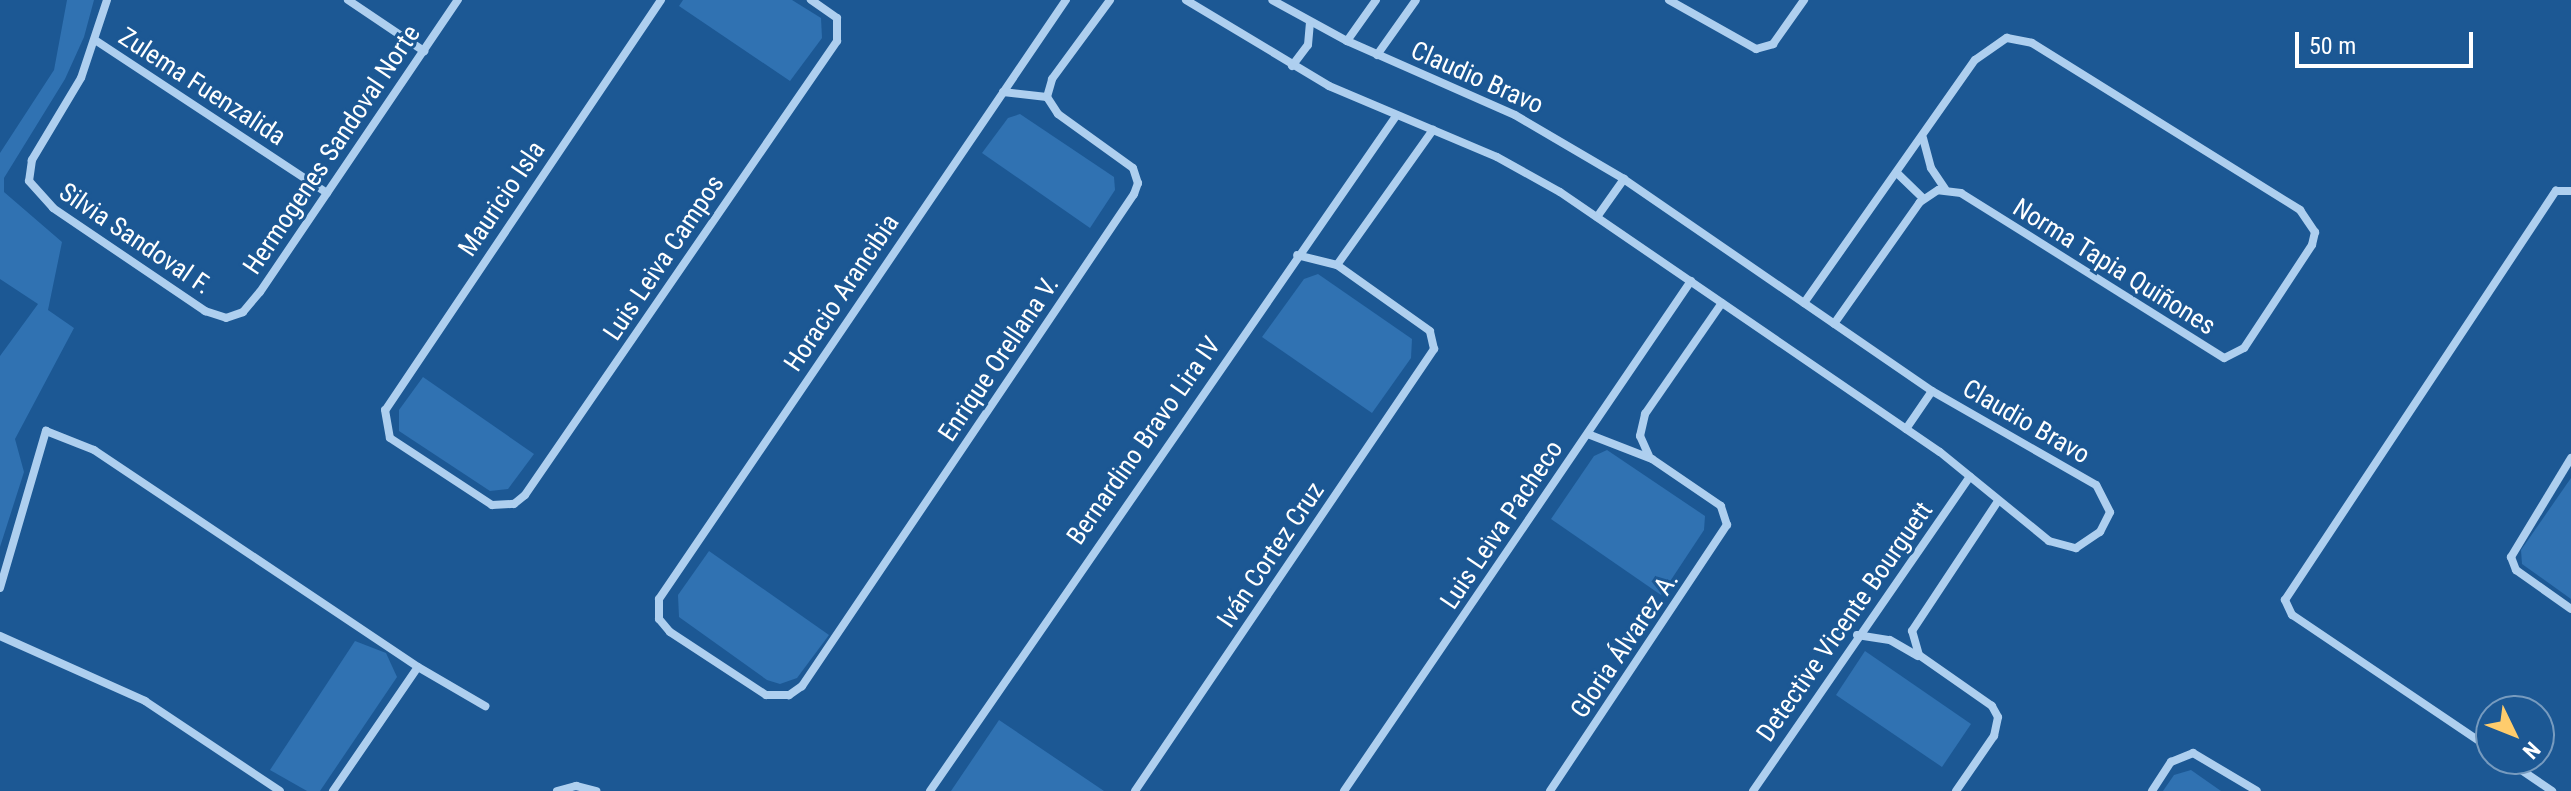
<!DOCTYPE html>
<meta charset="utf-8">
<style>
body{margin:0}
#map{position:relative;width:2571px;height:791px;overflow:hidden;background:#1c5894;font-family:"Roboto Condensed",sans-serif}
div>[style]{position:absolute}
.green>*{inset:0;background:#3072b2}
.minor>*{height:8px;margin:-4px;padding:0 4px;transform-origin:4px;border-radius:4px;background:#aecfef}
span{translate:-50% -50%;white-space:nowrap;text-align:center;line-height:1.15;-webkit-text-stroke:6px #1c5894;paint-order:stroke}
.street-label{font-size:26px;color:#fff}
.north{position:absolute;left:2475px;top:695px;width:80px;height:80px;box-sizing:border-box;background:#1c5894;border:2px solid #779bbf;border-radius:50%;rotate:133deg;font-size:22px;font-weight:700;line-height:32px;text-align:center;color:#fff}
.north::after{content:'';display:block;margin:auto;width:28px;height:36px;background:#ffcc6c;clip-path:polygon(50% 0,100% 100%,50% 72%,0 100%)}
.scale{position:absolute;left:2295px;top:32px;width:178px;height:36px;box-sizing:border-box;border:4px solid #fff;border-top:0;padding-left:10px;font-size:24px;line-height:28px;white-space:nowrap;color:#fff;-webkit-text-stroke:6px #1c5894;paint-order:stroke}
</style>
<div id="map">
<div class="green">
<div style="clip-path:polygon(67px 0,94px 0,84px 37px,65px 79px,4px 178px,4px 192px,62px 242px,48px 310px,74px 328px,15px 439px,24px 472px,0 547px,0 356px,38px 304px,0 279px,0 153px,54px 70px)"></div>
<div style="clip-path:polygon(683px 0,792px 0,821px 18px,822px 38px,790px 81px,679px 6px)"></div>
<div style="clip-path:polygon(1020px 114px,1114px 177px,1115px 190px,1090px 228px,982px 153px,1008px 118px)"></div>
<div style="clip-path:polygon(1318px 274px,1412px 339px,1411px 358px,1372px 413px,1262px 337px,1304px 279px)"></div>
<div style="clip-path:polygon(423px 377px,534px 454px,508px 489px,490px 491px,399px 431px,399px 410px)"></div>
<div style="clip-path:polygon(1607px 450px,1705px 516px,1704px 530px,1661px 595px,1551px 519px,1594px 456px)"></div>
<div style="clip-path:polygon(2571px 478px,2571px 599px,2522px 564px,2521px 550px)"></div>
<div style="clip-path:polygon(709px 551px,829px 635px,797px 678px,780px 684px,767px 680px,679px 617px,678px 595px)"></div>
<div style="clip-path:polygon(355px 641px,386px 653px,397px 677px,320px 791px,307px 791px,270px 770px)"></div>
<div style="clip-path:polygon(1865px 651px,1971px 724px,1942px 767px,1836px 695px)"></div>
<div style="clip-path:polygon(999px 720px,1104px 791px,951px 791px)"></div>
<div style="clip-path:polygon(2191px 770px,2221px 791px,2163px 791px,2174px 775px)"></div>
</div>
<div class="minor">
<div style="left:107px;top:0;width:82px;rotate:108.4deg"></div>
<div style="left:81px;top:78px;width:96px;rotate:120.9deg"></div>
<div style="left:32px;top:160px;width:21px;rotate:98deg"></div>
<div style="left:29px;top:181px;width:36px;rotate:48deg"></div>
<div style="left:53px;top:208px;width:184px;rotate:34.1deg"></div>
<div style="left:205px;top:311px;width:22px;rotate:18deg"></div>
<div style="left:226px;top:318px;width:18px;rotate:-19deg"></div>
<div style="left:243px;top:312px;width:26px;rotate:-50deg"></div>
<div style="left:260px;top:292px;width:353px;rotate:-55.9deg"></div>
<div style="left:348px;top:0;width:92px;rotate:33.9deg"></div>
<div style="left:661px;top:0;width:494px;rotate:123.9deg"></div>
<div style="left:385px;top:410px;width:28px;rotate:80deg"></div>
<div style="left:390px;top:438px;width:122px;rotate:33.3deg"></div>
<div style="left:492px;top:505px;width:22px;rotate:-3deg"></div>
<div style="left:514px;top:504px;width:14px;rotate:-39deg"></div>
<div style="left:525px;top:495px;width:551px;rotate:-55.5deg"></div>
<div style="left:837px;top:41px;width:23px;rotate:-90deg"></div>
<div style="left:837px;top:18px;width:32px;rotate:-145deg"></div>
<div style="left:1186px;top:0;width:167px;rotate:31deg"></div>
<div style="left:1329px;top:86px;width:182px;rotate:22.9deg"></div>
<div style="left:1497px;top:157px;width:72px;rotate:29.1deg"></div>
<div style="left:1560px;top:192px;width:460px;rotate:34.4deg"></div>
<div style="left:1940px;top:452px;width:141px;rotate:39.2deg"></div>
<div style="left:2049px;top:541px;width:28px;rotate:15deg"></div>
<div style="left:2076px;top:548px;width:29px;rotate:-34deg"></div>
<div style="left:2100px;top:532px;width:22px;rotate:-63deg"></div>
<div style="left:2110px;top:512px;width:30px;rotate:-117deg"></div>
<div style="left:2096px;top:485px;width:189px;rotate:-150.2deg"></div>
<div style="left:1932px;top:391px;width:374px;rotate:-145.5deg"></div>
<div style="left:1624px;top:179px;width:126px;rotate:-149.6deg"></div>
<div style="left:1515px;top:115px;width:184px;rotate:-156.2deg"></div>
<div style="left:1347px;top:41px;width:85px;rotate:-151.3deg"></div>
<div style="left:1669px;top:0;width:100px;rotate:29.4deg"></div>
<div style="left:1756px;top:49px;width:18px;rotate:-16deg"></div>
<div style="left:1773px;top:44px;width:54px;rotate:-54.8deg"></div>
<div style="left:95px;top:40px;width:278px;rotate:33.4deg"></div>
<div style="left:1347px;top:41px;width:50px;rotate:-54.7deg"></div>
<div style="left:1377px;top:55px;width:67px;rotate:-54.7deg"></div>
<div style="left:1292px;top:66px;width:26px;rotate:-53deg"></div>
<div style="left:1308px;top:45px;width:22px;rotate:-85deg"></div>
<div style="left:1003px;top:92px;width:44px;rotate:6.5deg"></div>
<div style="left:1047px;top:97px;width:20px;rotate:57deg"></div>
<div style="left:1058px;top:114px;width:92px;rotate:35.8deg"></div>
<div style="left:1133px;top:168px;width:16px;rotate:72deg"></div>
<div style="left:1138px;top:183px;width:12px;rotate:110deg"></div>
<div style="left:1134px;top:194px;width:594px;rotate:124.01deg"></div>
<div style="left:802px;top:686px;width:16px;rotate:145deg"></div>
<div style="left:789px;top:695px;width:23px;rotate:180deg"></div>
<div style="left:766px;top:695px;width:115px;rotate:-146.7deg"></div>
<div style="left:670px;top:632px;width:17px;rotate:-130deg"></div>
<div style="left:659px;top:619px;width:20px;rotate:-90deg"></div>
<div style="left:659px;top:599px;width:724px;rotate:-55.81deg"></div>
<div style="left:1047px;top:97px;width:19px;rotate:-74deg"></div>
<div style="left:1052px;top:79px;width:98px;rotate:-53.7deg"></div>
<div style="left:1923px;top:138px;width:31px;rotate:75deg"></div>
<div style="left:1931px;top:168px;width:25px;rotate:56deg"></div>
<div style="left:1897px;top:173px;width:36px;rotate:44deg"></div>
<div style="left:1597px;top:217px;width:47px;rotate:-54.6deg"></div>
<div style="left:1337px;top:265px;width:166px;rotate:-54.6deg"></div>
<div style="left:1804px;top:303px;width:297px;rotate:-54.9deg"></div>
<div style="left:1975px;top:60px;width:39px;rotate:-35deg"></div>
<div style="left:2007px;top:38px;width:25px;rotate:11deg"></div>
<div style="left:2032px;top:43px;width:316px;rotate:31.9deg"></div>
<div style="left:2300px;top:210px;width:27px;rotate:56deg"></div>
<div style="left:2315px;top:232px;width:13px;rotate:103deg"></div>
<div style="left:2312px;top:245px;width:123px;rotate:123.4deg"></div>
<div style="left:2244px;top:348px;width:22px;rotate:153deg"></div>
<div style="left:2224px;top:358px;width:310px;rotate:-147.9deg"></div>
<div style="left:1961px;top:193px;width:23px;rotate:-173deg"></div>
<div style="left:1938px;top:190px;width:22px;rotate:146deg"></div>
<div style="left:1920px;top:202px;width:149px;rotate:125.2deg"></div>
<div style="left:1906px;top:429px;width:46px;rotate:-55.6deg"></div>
<div style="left:1649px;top:456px;width:22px;rotate:-114deg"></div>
<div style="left:1640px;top:436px;width:23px;rotate:-77deg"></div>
<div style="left:1645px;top:414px;width:135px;rotate:-55.3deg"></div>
<div style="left:2571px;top:458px;width:116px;rotate:121.2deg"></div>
<div style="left:2511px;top:557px;width:14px;rotate:69deg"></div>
<div style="left:2516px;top:570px;width:67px;rotate:35.3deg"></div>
<div style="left:0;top:588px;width:164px;rotate:-73.7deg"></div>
<div style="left:46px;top:431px;width:52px;rotate:21.6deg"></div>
<div style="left:94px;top:450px;width:390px;rotate:33.8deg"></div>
<div style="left:418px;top:667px;width:78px;rotate:30.2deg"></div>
<div style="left:1857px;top:635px;width:33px;rotate:9deg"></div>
<div style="left:1890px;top:640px;width:32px;rotate:30deg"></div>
<div style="left:0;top:636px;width:159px;rotate:24.1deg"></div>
<div style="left:145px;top:701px;width:162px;rotate:33.7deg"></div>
<div style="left:2491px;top:749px;width:240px;rotate:-146deg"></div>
<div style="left:2292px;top:615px;width:17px;rotate:-115deg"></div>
<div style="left:2285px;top:600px;width:491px;rotate:-56.5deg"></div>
<div style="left:2556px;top:191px;width:15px"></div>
<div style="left:2505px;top:759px;width:57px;rotate:34.2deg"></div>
<div style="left:333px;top:791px;width:150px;rotate:-55.6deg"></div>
<div style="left:557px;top:791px;width:20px;rotate:-15deg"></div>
<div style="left:576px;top:786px;width:21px;rotate:14deg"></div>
<div style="left:930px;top:791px;width:820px;rotate:-55.38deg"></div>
<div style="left:1135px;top:791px;width:534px;rotate:-55.92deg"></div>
<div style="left:1434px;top:349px;width:18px;rotate:-103deg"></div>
<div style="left:1430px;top:331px;width:114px;rotate:-144.6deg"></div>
<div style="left:1337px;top:265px;width:41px;rotate:-166deg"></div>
<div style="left:1344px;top:791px;width:617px;rotate:-55.77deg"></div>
<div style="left:1550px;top:791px;width:320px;rotate:-56.4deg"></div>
<div style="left:1727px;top:525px;width:20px;rotate:-108deg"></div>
<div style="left:1721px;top:506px;width:83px;rotate:-145.7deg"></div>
<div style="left:1652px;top:459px;width:69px;rotate:-158.7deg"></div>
<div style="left:1753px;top:791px;width:382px;rotate:-55.4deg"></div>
<div style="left:1956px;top:791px;width:67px;rotate:-55.4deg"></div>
<div style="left:1994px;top:736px;width:19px;rotate:-78deg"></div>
<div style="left:1998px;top:717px;width:13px;rotate:-119deg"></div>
<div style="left:1992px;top:706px;width:89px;rotate:-145.1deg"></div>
<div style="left:1919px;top:655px;width:25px;rotate:-106deg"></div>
<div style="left:1912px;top:631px;width:156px;rotate:-56.5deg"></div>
<div style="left:2152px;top:791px;width:35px;rotate:-57deg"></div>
<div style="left:2171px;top:762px;width:24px;rotate:-22deg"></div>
<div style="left:2193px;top:753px;width:74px;rotate:30.7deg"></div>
</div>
<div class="street-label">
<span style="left:1477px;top:78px;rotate:24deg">Claudio Bravo</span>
<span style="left:202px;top:87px;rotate:33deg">Zulema Fuenzalida</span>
<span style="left:332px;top:150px;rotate:-56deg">Hermogenes Sandoval Norte</span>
<span style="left:502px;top:199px;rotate:-56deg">Mauricio Isla</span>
<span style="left:135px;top:239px;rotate:34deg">Silvia Sandoval F.</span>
<span style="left:664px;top:258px;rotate:-56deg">Luis Leiva Campos</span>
<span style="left:2114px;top:267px;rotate:32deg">Norma Tapia Quiñones</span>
<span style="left:842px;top:293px;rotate:-56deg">Horacio Arancibia</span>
<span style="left:999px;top:359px;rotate:-56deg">Enrique Orellana V.</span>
<span style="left:2026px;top:422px;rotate:30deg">Claudio Bravo</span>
<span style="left:1144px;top:441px;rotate:-55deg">Bernardino Bravo Lira IV</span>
<span style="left:1502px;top:525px;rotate:-56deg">Luis Leiva Pacheco</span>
<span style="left:1271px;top:555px;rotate:-56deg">Iván Cortez Cruz</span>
<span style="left:1845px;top:622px;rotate:-55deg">Detective Vicente Bourguett</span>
<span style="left:1625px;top:645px;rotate:-56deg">Gloria Álvarez A.</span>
</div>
<div class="north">N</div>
<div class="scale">50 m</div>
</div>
